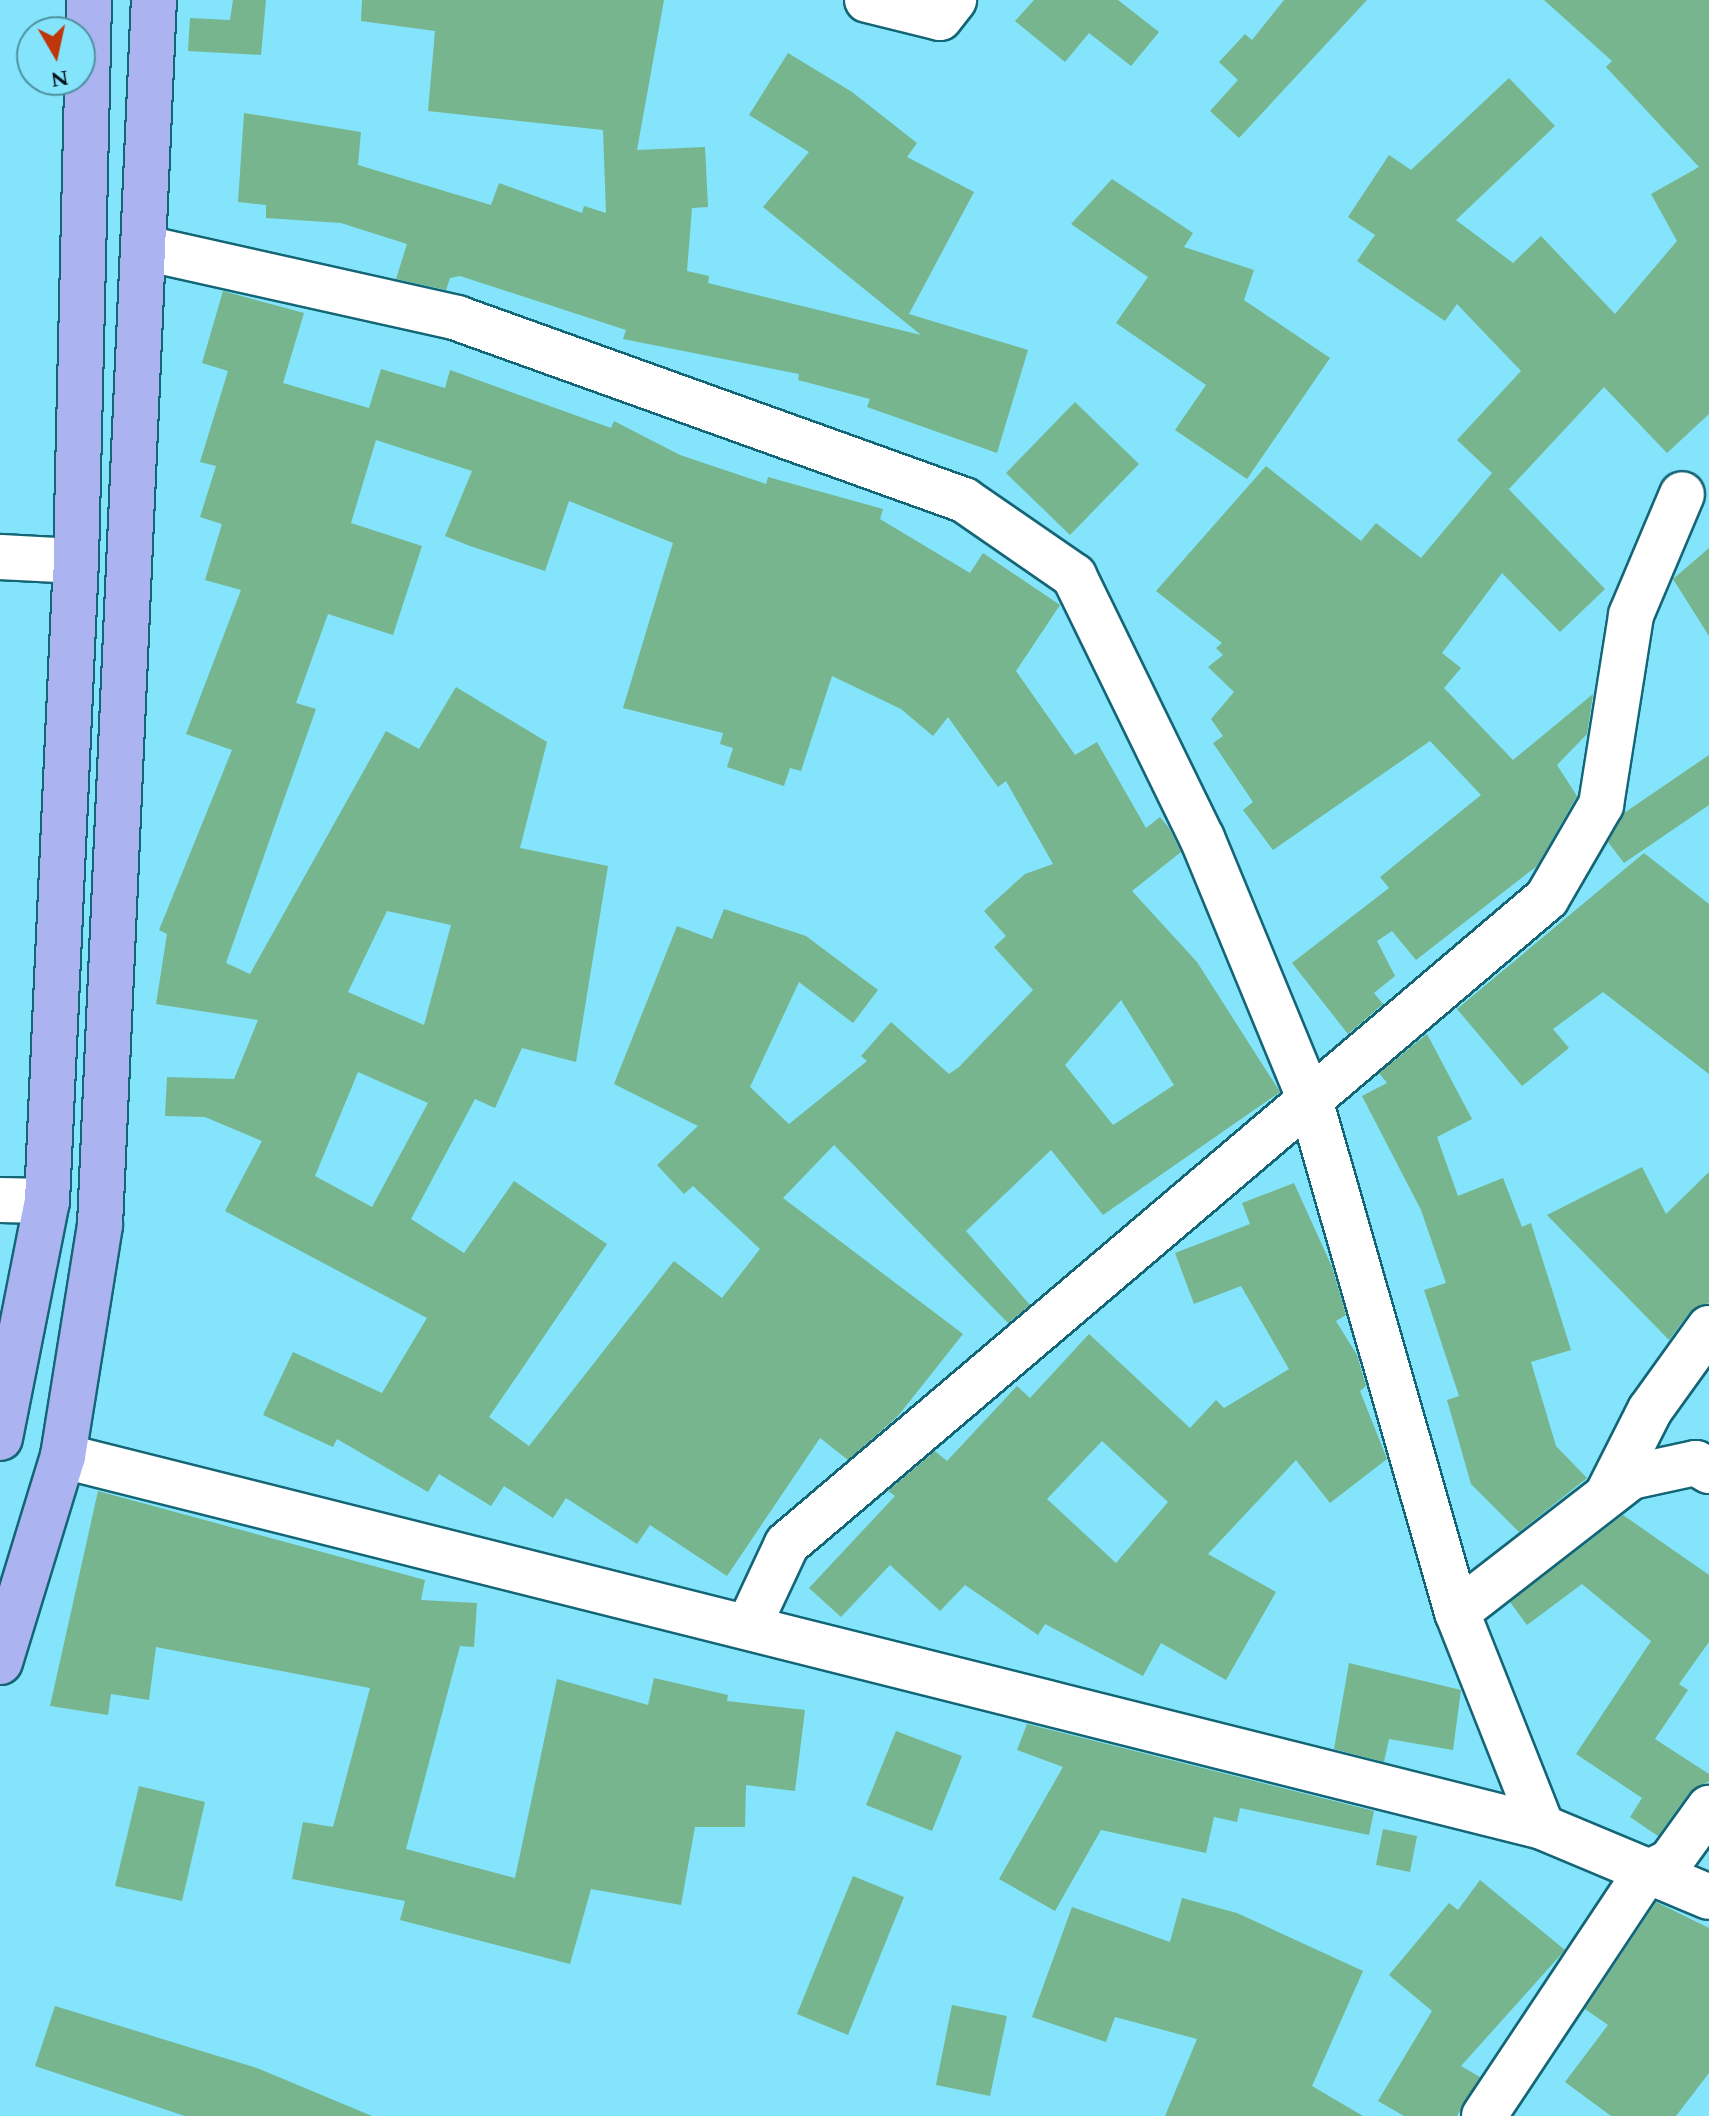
<!DOCTYPE html>
<style>
body{margin:0}
#map{position:relative;width:1709px;height:2116px;overflow:hidden;background:#84e4fb;font-family:Spectral,serif}
div>[style]{position:absolute}
.building>*{inset:0;background:#76b58d}
.roads{filter:drop-shadow(2px 0 #146576) drop-shadow(-2px 0 #146576) drop-shadow(0 2px #146576) drop-shadow(0 -2px #146576)}
.minor>*{height:44px;margin:-22px;padding:0 22px;transform-origin:22px;border-radius:22px;background:#fff}
.major>*{height:44px;margin:-22px;padding:0 22px;transform-origin:22px;border-radius:22px;background:#abb3f1}
span{translate:-50% -50%;white-space:nowrap;text-align:center;line-height:1.15;-webkit-text-stroke:6px #84e4fb;paint-order:stroke}
.north{position:absolute;left:16px;top:16px;width:80px;height:80px;box-sizing:border-box;background:#84e4fb;border:2px solid #5091a1;border-radius:50%;rotate:171deg;font-size:22px;font-weight:700;line-height:32px;text-align:center;color:#021419}
.north::after{content:'';display:block;margin:auto;width:28px;height:36px;background:#bf360a;clip-path:polygon(50% 0,100% 100%,50% 72%,0 100%)}
</style>
<div id="map">
<div class="building">
<div style="clip-path:polygon(233px 0,266px 0,261px 55px,188px 51px,190px 18px,230px 20px)"></div>
<div style="clip-path:polygon(362px 0,664px 0,637px 150px,705px 147px,708px 207px,692px 208px,687px 271px,709px 276px,708px 283px,921px 335px,763px 207px,809px 152px,749px 115px,788px 53px,852px 92px,917px 143px,907px 157px,974px 192px,909px 314px,1028px 350px,997px 453px,867px 407px,870px 399px,798px 380px,799px 374px,623px 339px,626px 330px,460px 276px,450px 278px,446px 290px,396px 279px,407px 244px,341px 223px,266px 218px,266px 205px,238px 202px,244px 113px,361px 132px,358px 165px,491px 205px,499px 183px,582px 213px,584px 206px,606px 213px,603px 130px,428px 111px,435px 31px,361px 21px)"></div>
<div style="clip-path:polygon(1034px 0,1118px 0,1159px 32px,1131px 66px,1089px 33px,1065px 62px,1015px 21px)"></div>
<div style="clip-path:polygon(1284px 0,1367px 0,1239px 138px,1210px 111px,1238px 80px,1219px 62px,1245px 34px,1252px 40px)"></div>
<div style="clip-path:polygon(1544px 0,1709px 0,1709px 414px,1667px 453px,1604px 387px,1509px 489px,1497px 477px,1605px 589px,1560px 632px,1502px 573px,1442px 653px,1461px 668px,1444px 688px,1513px 760px,1593px 694px,1587px 734px,1557px 765px,1577px 796px,1537px 866px,1416px 960px,1392px 931px,1377px 941px,1395px 976px,1374px 993px,1383px 1004px,1348px 1034px,1292px 963px,1389px 888px,1380px 877px,1481px 795px,1430px 741px,1273px 850px,1243px 810px,1253px 802px,1213px 743px,1223px 736px,1211px 719px,1234px 692px,1208px 667px,1223px 655px,1216px 648px,1222px 643px,1156px 591px,1266px 466px,1361px 541px,1376px 523px,1421px 558px,1492px 473px,1457px 440px,1521px 371px,1457px 304px,1445px 321px,1357px 261px,1375px 235px,1348px 217px,1389px 155px,1411px 170px,1509px 78px,1555px 126px,1456px 220px,1513px 263px,1541px 236px,1615px 314px,1677px 241px,1651px 194px,1699px 167px,1606px 67px,1612px 61px)"></div>
<div style="clip-path:polygon(1112px 179px,1193px 233px,1184px 247px,1254px 270px,1244px 300px,1330px 358px,1247px 479px,1175px 430px,1206px 385px,1116px 323px,1148px 277px,1071px 224px)"></div>
<div style="clip-path:polygon(evenodd,223px 291px,304px 313px,283px 383px,369px 408px,381px 369px,445px 388px,450px 370px,611px 428px,614px 421px,680px 455px,766px 484px,768px 477px,883px 509px,880px 519px,970px 573px,983px 553px,1060px 605px,1016px 671px,1075px 755px,1097px 742px,1146px 828px,1160px 817px,1169px 828px,1181px 852px,1132px 891px,1197px 962px,1280px 1092px,1103px 1215px,1051px 1150px,966px 1231px,1030px 1305px,1008px 1323px,834px 1145px,783px 1198px,963px 1334px,898px 1416px,848px 1460px,820px 1438px,727px 1576px,650px 1525px,637px 1544px,566px 1498px,553px 1518px,504px 1486px,491px 1506px,439px 1474px,428px 1492px,337px 1439px,333px 1447px,263px 1415px,293px 1352px,382px 1393px,427px 1318px,225px 1211px,262px 1141px,205px 1117px,165px 1116px,167px 1077px,234px 1079px,258px 1020px,156px 1004px,167px 934px,159px 930px,232px 750px,186px 734px,241px 590px,205px 580px,222px 524px,200px 517px,216px 466px,200px 462px,228px 371px,202px 363px,223px 291px,376px 440px,472px 471px,445px 536px,470px 546px,545px 571px,569px 501px,673px 543px,623px 708px,723px 733px,720px 744px,733px 748px,727px 767px,784px 786px,790px 768px,801px 771px,832px 676px,901px 709px,933px 736px,948px 717px,998px 787px,1006px 781px,1053px 864px,1025px 874px,984px 911px,1006px 936px,994px 947px,1033px 990px,959px 1067px,949px 1074px,891px 1022px,861px 1056px,867px 1061px,789px 1124px,750px 1087px,799px 982px,853px 1023px,878px 990px,806px 936px,724px 909px,712px 939px,677px 926px,614px 1084px,698px 1126px,657px 1165px,684px 1194px,693px 1186px,760px 1249px,722px 1298px,674px 1261px,529px 1446px,489px 1417px,607px 1244px,514px 1181px,464px 1253px,411px 1219px,475px 1099px,495px 1108px,522px 1048px,576px 1062px,608px 866px,520px 848px,547px 742px,456px 687px,419px 749px,386px 731px,250px 974px,226px 963px,316px 709px,296px 703px,328px 614px,393px 635px,422px 546px,351px 523px,376px 440px,223px 291px,387px 911px,451px 925px,424px 1025px,348px 992px,387px 911px,223px 291px,1121px 1000px,1174px 1085px,1113px 1125px,1065px 1065px,1121px 1000px,223px 291px,358px 1072px,428px 1103px,372px 1207px,315px 1176px,358px 1072px)"></div>
<div style="clip-path:polygon(1075px 402px,1139px 464px,1070px 535px,1006px 473px)"></div>
<div style="clip-path:polygon(1709px 548px,1709px 636px,1673px 579px)"></div>
<div style="clip-path:polygon(1709px 755px,1709px 805px,1624px 863px,1608px 842px,1624px 813px)"></div>
<div style="clip-path:polygon(1644px 853px,1709px 904px,1709px 1074px,1603px 992px,1553px 1029px,1569px 1048px,1522px 1086px,1457px 1009px)"></div>
<div style="clip-path:polygon(1427px 1034px,1472px 1119px,1437px 1137px,1458px 1196px,1503px 1178px,1522px 1227px,1531px 1223px,1571px 1350px,1531px 1362px,1556px 1446px,1587px 1478px,1519px 1532px,1471px 1484px,1447px 1400px,1459px 1396px,1424px 1290px,1446px 1283px,1421px 1210px,1362px 1096px,1387px 1083px,1379px 1073px)"></div>
<div style="clip-path:polygon(1642px 1167px,1666px 1214px,1709px 1172px,1709px 1303px,1689px 1313px,1669px 1340px,1547px 1215px)"></div>
<div style="clip-path:polygon(evenodd,1294px 1183px,1332px 1267px,1346px 1315px,1336px 1321px,1357px 1355px,1366px 1386px,1360px 1391px,1387px 1459px,1330px 1503px,1296px 1460px,1208px 1554px,1276px 1592px,1226px 1680px,1161px 1643px,1143px 1676px,1045px 1624px,1038px 1635px,965px 1585px,940px 1611px,890px 1565px,841px 1617px,809px 1588px,895px 1496px,888px 1491px,935px 1451px,947px 1461px,1017px 1386px,1030px 1398px,1089px 1334px,1190px 1428px,1216px 1400px,1224px 1408px,1289px 1369px,1241px 1286px,1194px 1304px,1175px 1253px,1250px 1224px,1242px 1203px,1294px 1183px,1102px 1441px,1168px 1502px,1116px 1563px,1047px 1499px,1102px 1441px)"></div>
<div style="clip-path:polygon(98px 1491px,425px 1580px,421px 1600px,477px 1603px,474px 1647px,460px 1646px,406px 1849px,515px 1878px,557px 1679px,648px 1705px,654px 1678px,728px 1695px,727px 1701px,805px 1710px,795px 1791px,746px 1785px,745px 1827px,695px 1827px,681px 1905px,591px 1889px,570px 1964px,400px 1920px,405px 1901px,292px 1879px,303px 1822px,333px 1827px,370px 1688px,156px 1647px,149px 1700px,111px 1694px,108px 1715px,50px 1706px)"></div>
<div style="clip-path:polygon(1623px 1515px,1709px 1575px,1709px 1642px,1679px 1684px,1688px 1690px,1655px 1739px,1709px 1774px,1709px 1781px,1689px 1793px,1658px 1836px,1630px 1817px,1642px 1798px,1576px 1754px,1651px 1641px,1582px 1584px,1527px 1625px,1510px 1602px)"></div>
<div style="clip-path:polygon(1349px 1663px,1461px 1690px,1453px 1750px,1389px 1739px,1384px 1762px,1334px 1749px)"></div>
<div style="clip-path:polygon(1027px 1724px,1374px 1811px,1369px 1835px,1240px 1808px,1237px 1822px,1214px 1817px,1206px 1853px,1101px 1830px,1055px 1911px,999px 1879px,1063px 1767px,1017px 1750px)"></div>
<div style="clip-path:polygon(896px 1731px,962px 1756px,932px 1831px,866px 1805px)"></div>
<div style="clip-path:polygon(139px 1786px,205px 1802px,182px 1901px,115px 1886px)"></div>
<div style="clip-path:polygon(1383px 1829px,1417px 1836px,1410px 1872px,1376px 1865px)"></div>
<div style="clip-path:polygon(853px 1876px,904px 1897px,848px 2035px,797px 2014px)"></div>
<div style="clip-path:polygon(1480px 1880px,1565px 1950px,1461px 2066px,1480px 2077px,1457px 2116px,1404px 2116px,1378px 2101px,1432px 2011px,1389px 1975px,1449px 1903px,1458px 1910px)"></div>
<div style="clip-path:polygon(1182px 1898px,1237px 1913px,1363px 1971px,1312px 2086px,1363px 2116px,1165px 2116px,1197px 2039px,1115px 2017px,1106px 2042px,1032px 2017px,1072px 1907px,1170px 1942px)"></div>
<div style="clip-path:polygon(1656px 1902px,1709px 1928px,1709px 2073px,1676px 2116px,1611px 2116px,1565px 2082px,1608px 2025px,1585px 2009px)"></div>
<div style="clip-path:polygon(952px 2005px,1007px 2016px,990px 2096px,936px 2085px)"></div>
<div style="clip-path:polygon(55px 2006px,257px 2068px,372px 2116px,185px 2116px,35px 2066px)"></div>
</div>
<div class="roads">
<div class="minor">
<div style="left:867px;top:0;width:75px;rotate:13.9deg"></div>
<div style="left:940px;top:18px;width:23px;rotate:-52deg"></div>
<div style="left:145px;top:248px;width:320px;rotate:12.6deg"></div>
<div style="left:457px;top:318px;width:539px;rotate:19.75deg"></div>
<div style="left:964px;top:500px;width:134px;rotate:34.6deg"></div>
<div style="left:1074px;top:576px;width:292px;rotate:64deg"></div>
<div style="left:1202px;top:838px;width:287px;rotate:67.6deg"></div>
<div style="left:1311px;top:1103px;width:530px;rotate:74deg"></div>
<div style="left:1457px;top:1612px;width:231px;rotate:68.4deg"></div>
<div style="left:0;top:557px;width:76px;rotate:3deg"></div>
<div style="left:0;top:1200px;width:47px;rotate:1.2deg"></div>
<div style="left:63px;top:1456px;width:1525px;rotate:14.08deg"></div>
<div style="left:1542px;top:1827px;width:181px;rotate:22.7deg"></div>
<div style="left:1608px;top:1493px;width:93px;rotate:-63.2deg"></div>
<div style="left:1650px;top:1410px;width:101px;rotate:-54.3deg"></div>
<div style="left:1457px;top:1612px;width:220px;rotate:-37.8deg"></div>
<div style="left:1631px;top:1477px;width:66px;rotate:-12.2deg"></div>
<div style="left:1696px;top:1463px;width:15px;rotate:32deg"></div>
<div style="left:749px;top:1625px;width:89px;rotate:-64.9deg"></div>
<div style="left:787px;top:1544px;width:997px;rotate:-40.36deg"></div>
<div style="left:1547px;top:898px;width:108px;rotate:-59.9deg"></div>
<div style="left:1601px;top:805px;width:192px;rotate:-81deg"></div>
<div style="left:1631px;top:615px;width:131px;rotate:-67.1deg"></div>
<div style="left:1484px;top:2116px;width:291px;rotate:-56.4deg"></div>
<div style="left:1645px;top:1874px;width:28px;rotate:-26deg"></div>
<div style="left:1670px;top:1862px;width:67px;rotate:-54.2deg"></div>
</div>
<div class="major">
<div style="left:0;top:1438px;width:242px;rotate:-78.8deg"></div>
<div style="left:47px;top:1201px;width:641px;rotate:-87.41deg"></div>
<div style="left:76px;top:561px;width:561px;rotate:-88.67deg"></div>
<div style="left:0;top:1662px;width:215px;rotate:-73deg"></div>
<div style="left:63px;top:1456px;width:234px;rotate:-80.9deg"></div>
<div style="left:100px;top:1225px;width:1226px;rotate:-87.48deg"></div>
</div>
</div>
<div class="north">N</div>
</div>
